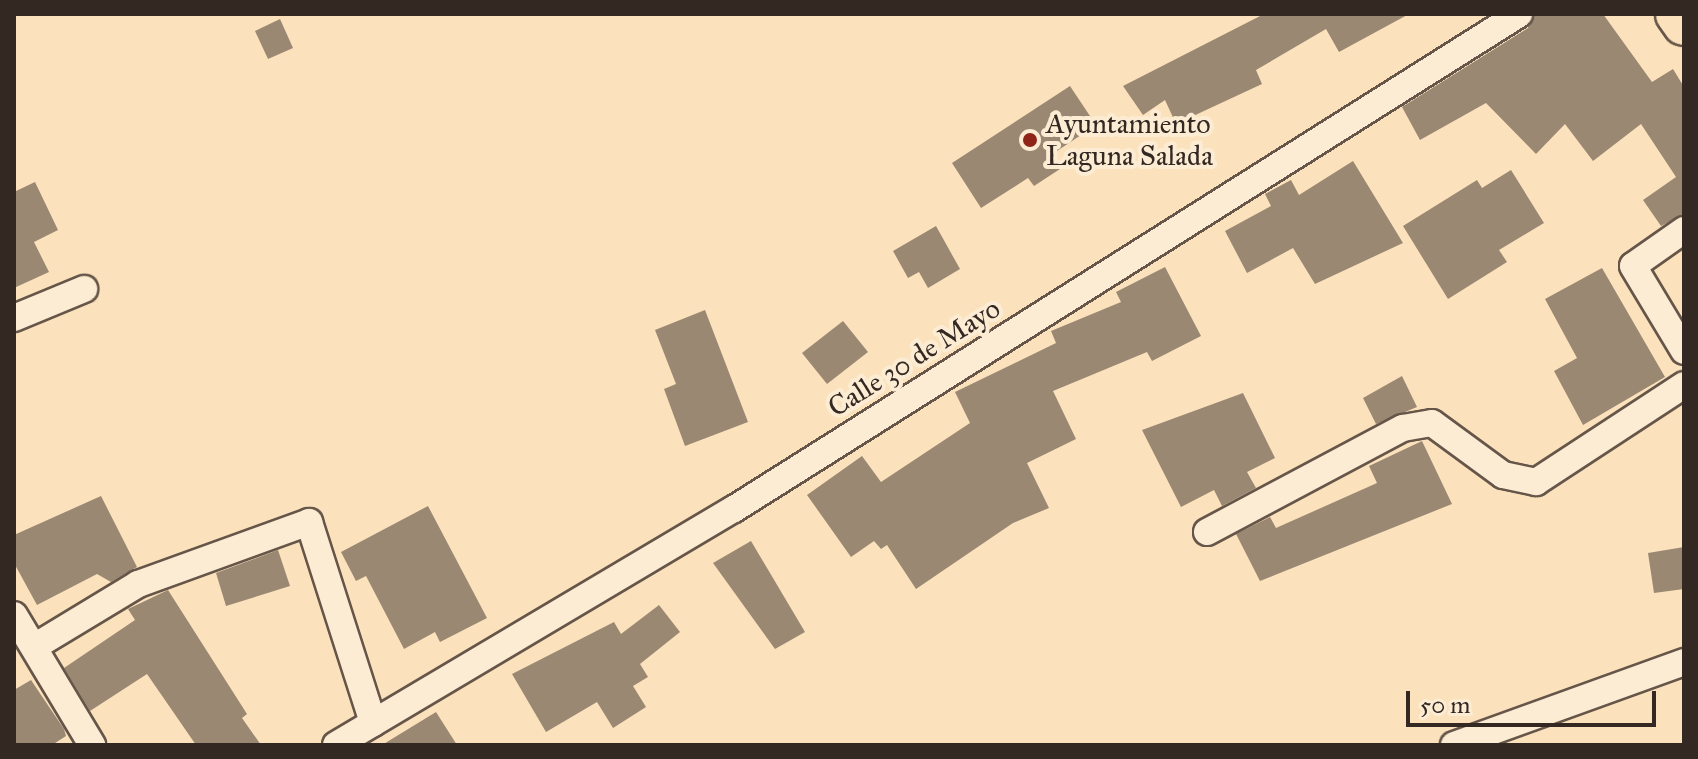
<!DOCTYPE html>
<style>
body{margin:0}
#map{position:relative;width:1698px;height:759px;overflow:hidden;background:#fbe1bc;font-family:"IM FELL Great Primer",serif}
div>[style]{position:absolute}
.building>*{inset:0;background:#9b8873}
.roads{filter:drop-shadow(2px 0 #665649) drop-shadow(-2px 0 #665649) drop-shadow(0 2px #665649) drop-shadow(0 -2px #665649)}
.street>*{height:26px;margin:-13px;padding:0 13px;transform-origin:13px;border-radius:13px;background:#fcecd3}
.primary>*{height:42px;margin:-21px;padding:0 21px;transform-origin:21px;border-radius:21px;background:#fbe1bc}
.dots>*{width:22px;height:22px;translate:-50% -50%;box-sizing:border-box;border:4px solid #fcecd3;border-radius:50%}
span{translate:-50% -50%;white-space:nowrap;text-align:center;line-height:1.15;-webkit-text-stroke:8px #fcecd3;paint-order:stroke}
.poi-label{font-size:28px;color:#342823}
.left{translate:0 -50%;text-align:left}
.street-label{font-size:28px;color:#342823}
.frame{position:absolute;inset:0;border:16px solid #342823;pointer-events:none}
.scale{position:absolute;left:1406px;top:691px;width:250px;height:36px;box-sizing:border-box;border:4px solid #342823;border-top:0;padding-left:10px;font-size:24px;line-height:28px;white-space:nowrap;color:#342823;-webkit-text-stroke:6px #fcecd3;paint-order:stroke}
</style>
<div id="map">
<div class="building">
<div style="clip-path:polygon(1264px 14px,1409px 14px,1339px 52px,1326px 29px,1256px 70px,1262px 84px,1176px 124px,1165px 100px,1143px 115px,1123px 86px)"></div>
<div style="clip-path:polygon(1535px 14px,1603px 14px,1652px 82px,1673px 69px,1684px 87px,1684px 214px,1661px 226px,1643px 200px,1676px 177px,1641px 124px,1593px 161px,1565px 124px,1536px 154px,1486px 103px,1420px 140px,1402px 107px,1528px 28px)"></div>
<div style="clip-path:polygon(280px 19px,293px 48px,268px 59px,255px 31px)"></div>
<div style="clip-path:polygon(1070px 86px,1096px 125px,1051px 155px,1060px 169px,1034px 186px,1028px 178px,981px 208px,952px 163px)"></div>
<div style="clip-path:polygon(1353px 161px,1403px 243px,1315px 284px,1293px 248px,1247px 273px,1225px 231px,1271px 206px,1265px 194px,1291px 180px,1299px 195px)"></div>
<div style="clip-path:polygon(1511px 170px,1544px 223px,1499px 250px,1507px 262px,1448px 299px,1403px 226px,1477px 180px,1482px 188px)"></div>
<div style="clip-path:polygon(35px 182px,58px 230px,34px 242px,49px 272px,14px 288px,14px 192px)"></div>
<div style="clip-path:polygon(936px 226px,960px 269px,928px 288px,919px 272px,908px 278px,893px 251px)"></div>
<div style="clip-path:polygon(1165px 267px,1201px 336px,1152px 361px,1147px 352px,1053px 391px,1076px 439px,1027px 463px,1049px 508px,1013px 523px,916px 589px,887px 545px,881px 549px,874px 541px,851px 557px,807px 495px,862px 456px,881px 482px,970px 423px,955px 392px,1056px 343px,1051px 331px,1121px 302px,1116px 292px)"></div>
<div style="clip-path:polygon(1602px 268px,1665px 377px,1583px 425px,1554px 371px,1577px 358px,1545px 299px)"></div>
<div style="clip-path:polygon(705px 310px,748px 422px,685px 446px,664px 389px,676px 384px,655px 330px)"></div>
<div style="clip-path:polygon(843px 321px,868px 352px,827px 384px,802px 353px)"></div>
<div style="clip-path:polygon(1402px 376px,1417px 407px,1376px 424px,1363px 398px)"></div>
<div style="clip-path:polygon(1243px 393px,1275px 458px,1247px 472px,1256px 488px,1222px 506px,1214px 490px,1181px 507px,1142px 430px)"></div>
<div style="clip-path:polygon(1422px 441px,1452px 504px,1260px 581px,1236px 534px,1270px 517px,1276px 528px,1377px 483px,1369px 466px)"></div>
<div style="clip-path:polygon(101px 496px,137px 567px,111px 582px,97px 574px,37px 605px,14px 563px,14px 535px)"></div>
<div style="clip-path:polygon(428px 506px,487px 618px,440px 642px,435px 632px,404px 649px,366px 576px,356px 581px,341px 552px)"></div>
<div style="clip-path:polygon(751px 541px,805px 632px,775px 649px,713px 563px)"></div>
<div style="clip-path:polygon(1684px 547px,1684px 589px,1654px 593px,1648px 553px)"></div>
<div style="clip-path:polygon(278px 550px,290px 586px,226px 606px,216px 573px)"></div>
<div style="clip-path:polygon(168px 590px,247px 714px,242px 718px,261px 745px,196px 745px,147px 674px,90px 711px,64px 668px,135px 620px,128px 609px)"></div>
<div style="clip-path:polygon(659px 605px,680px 632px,640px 664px,648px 677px,633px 686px,646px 707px,613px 728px,597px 702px,546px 732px,512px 674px,614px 622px,621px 634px)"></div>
<div style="clip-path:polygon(31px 680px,64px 729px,66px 736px,52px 745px,14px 745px,14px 690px)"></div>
<div style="clip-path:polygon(436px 712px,457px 745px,382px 745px)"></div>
</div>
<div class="roads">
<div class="street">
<div style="left:1684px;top:230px;width:62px;rotate:144.8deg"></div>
<div style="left:1633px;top:266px;width:99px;rotate:59deg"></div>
<div style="left:14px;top:318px;width:76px;rotate:-22.5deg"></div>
<div style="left:1207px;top:532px;width:222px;rotate:-28deg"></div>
<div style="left:1403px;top:428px;width:29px;rotate:-10deg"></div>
<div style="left:1432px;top:423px;width:88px;rotate:36.2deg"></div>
<div style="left:1503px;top:475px;width:34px;rotate:12deg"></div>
<div style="left:1536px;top:482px;width:177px;rotate:-33.2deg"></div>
<div style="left:14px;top:615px;width:152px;rotate:59deg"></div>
<div style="left:34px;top:647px;width:122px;rotate:-31.2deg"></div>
<div style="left:138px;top:584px;width:182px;rotate:-19.9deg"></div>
<div style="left:309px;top:522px;width:211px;rotate:72.3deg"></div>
<div style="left:336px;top:745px;width:463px;rotate:-30.7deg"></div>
<div style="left:734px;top:509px;width:928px;rotate:-32.23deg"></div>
<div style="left:1454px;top:745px;width:245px;rotate:-19.8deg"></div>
</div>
<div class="primary">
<div style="left:1677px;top:14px;width:12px;rotate:55deg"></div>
</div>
</div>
<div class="dots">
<div style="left:1030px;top:140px;background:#8f2418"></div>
</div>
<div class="poi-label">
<span class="left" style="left:1046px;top:140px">Ayuntamiento<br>Laguna Salada</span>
</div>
<div class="street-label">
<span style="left:914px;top:358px;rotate:-32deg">Calle 30 de Mayo</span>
</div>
<div class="frame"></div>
<div class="scale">50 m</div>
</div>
